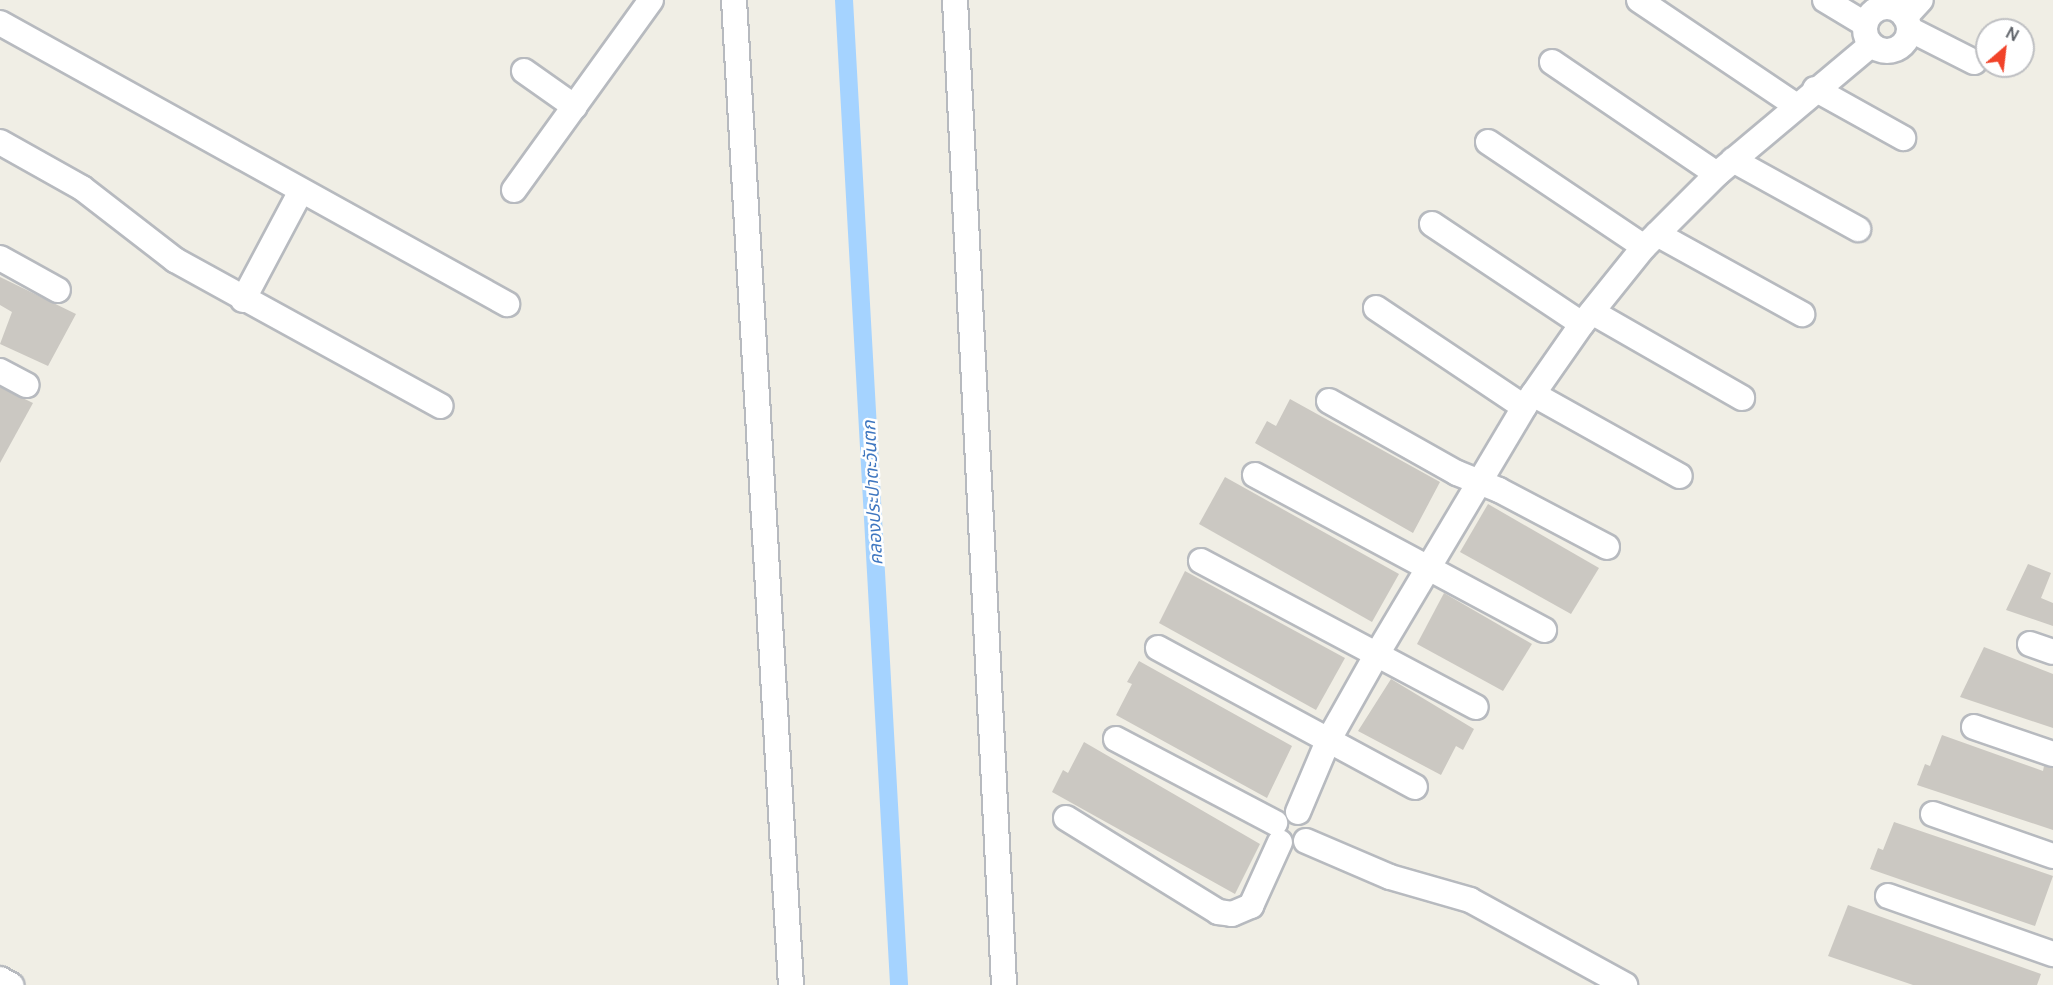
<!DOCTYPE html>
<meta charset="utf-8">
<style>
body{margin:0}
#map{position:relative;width:2053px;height:985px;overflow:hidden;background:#f0eee5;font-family:Manrope,"Noto Sans Thai",sans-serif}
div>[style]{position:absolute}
.canal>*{height:18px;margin:-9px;padding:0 9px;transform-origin:9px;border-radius:9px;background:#a5d3ff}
.building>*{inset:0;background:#cbc8c2}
.roads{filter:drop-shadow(2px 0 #b7babf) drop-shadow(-2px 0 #b7babf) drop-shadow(0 2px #b7babf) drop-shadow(0 -2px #b7babf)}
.minor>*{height:24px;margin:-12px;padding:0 12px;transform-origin:12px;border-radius:12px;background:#fff}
.minor>.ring{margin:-12px;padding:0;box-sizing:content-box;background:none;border:24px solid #fff;border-radius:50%}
span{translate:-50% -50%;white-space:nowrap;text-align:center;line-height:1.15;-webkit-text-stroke:5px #fff;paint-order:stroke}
.water-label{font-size:18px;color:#3f77c0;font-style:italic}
.north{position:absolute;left:1975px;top:18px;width:60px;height:60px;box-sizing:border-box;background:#fff;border:2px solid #bebfc2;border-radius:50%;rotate:28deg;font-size:16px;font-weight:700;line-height:24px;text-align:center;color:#5c6066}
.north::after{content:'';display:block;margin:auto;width:21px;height:27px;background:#f14329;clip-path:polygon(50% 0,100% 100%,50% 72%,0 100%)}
</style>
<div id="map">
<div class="canal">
<div style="left:844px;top:0;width:987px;rotate:86.8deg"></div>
</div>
<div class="building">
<div style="clip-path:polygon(0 277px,76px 314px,48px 366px,0 344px,12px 312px,0 305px)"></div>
<div style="clip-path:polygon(0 387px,33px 403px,0 463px)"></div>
<div style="clip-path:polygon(1290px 399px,1440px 482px,1413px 533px,1255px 443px,1267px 421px,1276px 426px)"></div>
<div style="clip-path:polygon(1225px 477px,1399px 574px,1372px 622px,1199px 524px)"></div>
<div style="clip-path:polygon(1488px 504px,1599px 568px,1571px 614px,1460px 552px)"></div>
<div style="clip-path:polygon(2028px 564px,2051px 573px,2041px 598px,2053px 603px,2053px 626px,2006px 610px)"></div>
<div style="clip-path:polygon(1185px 571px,1345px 658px,1316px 710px,1159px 623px)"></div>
<div style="clip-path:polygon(1444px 593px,1532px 644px,1503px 691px,1417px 644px)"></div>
<div style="clip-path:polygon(1984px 647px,2053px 674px,2053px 728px,1960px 697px)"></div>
<div style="clip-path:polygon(1139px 661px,1292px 746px,1267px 798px,1116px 715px,1132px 684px,1127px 682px)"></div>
<div style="clip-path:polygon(1391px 679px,1474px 729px,1463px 750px,1456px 746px,1441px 775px,1358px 731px)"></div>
<div style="clip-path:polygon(1942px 735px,2043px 771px,2044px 766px,2053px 768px,2053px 830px,1917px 785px,1925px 764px,1930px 766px)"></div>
<div style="clip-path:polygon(1084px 742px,1260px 844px,1235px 894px,1052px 792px,1063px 770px,1068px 773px)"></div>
<div style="clip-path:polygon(1894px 822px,2053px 876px,2035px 926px,1870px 869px,1878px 848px,1883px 850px)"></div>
<div style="clip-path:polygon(1848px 905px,2041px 974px,2037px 985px,1913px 985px,1828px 956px)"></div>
</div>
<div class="roads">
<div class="minor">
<div style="left:734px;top:0;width:987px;rotate:86.69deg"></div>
<div style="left:955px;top:0;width:986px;rotate:87.15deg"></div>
<div style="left:1639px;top:0;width:188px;rotate:33.9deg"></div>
<div style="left:1825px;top:0;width:47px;rotate:31deg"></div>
<div class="ring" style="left:1865px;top:7px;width:20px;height:20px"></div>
<div style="left:1905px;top:17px;width:23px;rotate:-47deg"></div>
<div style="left:0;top:23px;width:580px;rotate:29deg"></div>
<div style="left:1909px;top:29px;width:73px;rotate:26.9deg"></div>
<div style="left:1552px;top:62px;width:199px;rotate:34.2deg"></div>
<div style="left:524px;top:71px;width:62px;rotate:35.2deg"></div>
<div style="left:1815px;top:89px;width:101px;rotate:29.1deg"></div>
<div style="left:0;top:142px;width:94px;rotate:29.3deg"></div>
<div style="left:82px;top:188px;width:118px;rotate:37.7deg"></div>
<div style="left:175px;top:260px;width:303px;rotate:28.8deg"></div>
<div style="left:1488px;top:142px;width:188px;rotate:33.9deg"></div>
<div style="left:1733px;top:160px;width:143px;rotate:28.9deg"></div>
<div style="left:514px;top:190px;width:234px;rotate:-54.2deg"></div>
<div style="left:1432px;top:224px;width:180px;rotate:33.7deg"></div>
<div style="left:1657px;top:234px;width:166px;rotate:28.9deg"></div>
<div style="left:0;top:258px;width:66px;rotate:28.9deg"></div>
<div style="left:243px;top:300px;width:123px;rotate:-62deg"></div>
<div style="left:1376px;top:308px;width:178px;rotate:33.8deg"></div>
<div style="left:1592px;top:312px;width:173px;rotate:29.8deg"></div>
<div style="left:0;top:371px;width:30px;rotate:28deg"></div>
<div style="left:1533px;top:394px;width:168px;rotate:29.2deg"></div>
<div style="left:1329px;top:401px;width:147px;rotate:29.4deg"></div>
<div style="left:1457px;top:473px;width:45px;rotate:22deg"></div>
<div style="left:1499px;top:490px;width:122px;rotate:27.8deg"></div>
<div style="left:1255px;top:475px;width:328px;rotate:28.2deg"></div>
<div style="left:1201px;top:561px;width:311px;rotate:28deg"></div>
<div style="left:2030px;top:644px;width:24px;rotate:19deg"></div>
<div style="left:1158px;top:648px;width:292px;rotate:28.4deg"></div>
<div style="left:1974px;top:727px;width:83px;rotate:18.9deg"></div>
<div style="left:1116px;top:739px;width:180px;rotate:27.8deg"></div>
<div style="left:1298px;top:812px;width:77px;rotate:-67.1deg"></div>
<div style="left:1328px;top:741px;width:100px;rotate:-60.6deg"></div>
<div style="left:1377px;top:654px;width:287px;rotate:-59.2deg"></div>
<div style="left:1524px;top:407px;width:101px;rotate:-55.1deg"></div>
<div style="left:1582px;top:324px;width:99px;rotate:-51.2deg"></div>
<div style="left:1644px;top:247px;width:103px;rotate:-45deg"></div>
<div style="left:1717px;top:174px;width:201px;rotate:-40deg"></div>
<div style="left:1933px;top:814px;width:127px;rotate:19.3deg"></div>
<div style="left:1066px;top:818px;width:179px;rotate:31.7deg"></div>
<div style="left:1218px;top:912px;width:14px;rotate:8deg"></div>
<div style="left:1232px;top:914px;width:21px;rotate:-23deg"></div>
<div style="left:1251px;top:906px;width:70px;rotate:-65.6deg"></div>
<div style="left:1306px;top:841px;width:91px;rotate:23.2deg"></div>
<div style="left:1390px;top:877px;width:83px;rotate:16deg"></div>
<div style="left:1470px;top:900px;width:177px;rotate:28.7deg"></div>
<div style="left:1888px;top:896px;width:175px;rotate:19.4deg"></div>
<div style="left:0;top:979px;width:13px;rotate:29deg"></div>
</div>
</div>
<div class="water-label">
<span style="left:872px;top:493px;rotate:-93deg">คลองประปาตะวันตก</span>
</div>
<div class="north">N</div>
</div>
